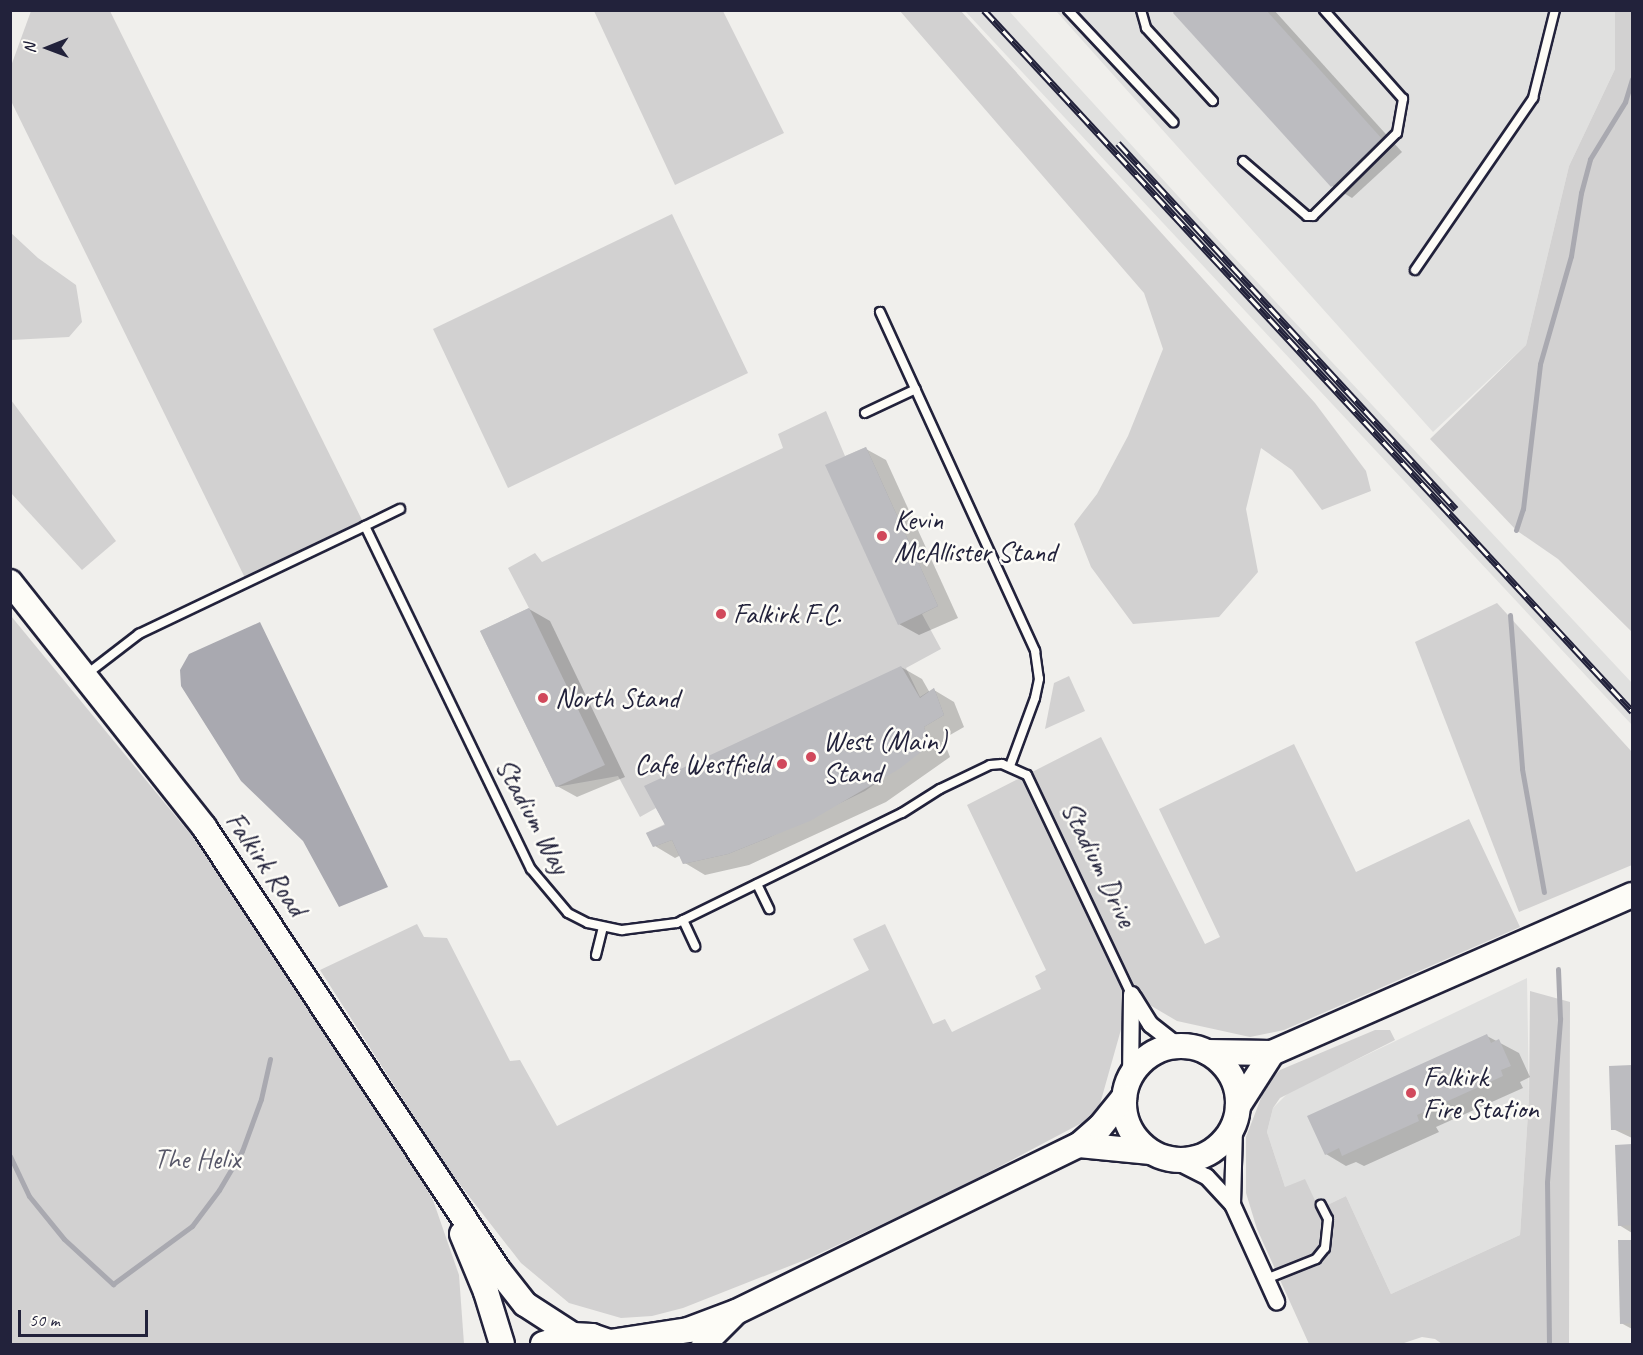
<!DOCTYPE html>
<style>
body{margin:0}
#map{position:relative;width:1643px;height:1355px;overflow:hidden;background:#f0efec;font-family:Caveat,sans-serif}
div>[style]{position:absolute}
.built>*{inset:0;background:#e0e0df}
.green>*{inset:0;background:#d2d1d1}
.water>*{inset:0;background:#a9a9b0}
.shadow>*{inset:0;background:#0003}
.stream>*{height:5px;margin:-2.5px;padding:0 2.5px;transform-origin:2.5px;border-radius:2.5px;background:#a9a9b0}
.building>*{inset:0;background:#bcbcc0}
.roads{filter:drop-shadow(2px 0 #22223b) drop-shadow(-2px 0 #22223b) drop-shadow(0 2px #22223b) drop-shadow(0 -2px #22223b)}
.service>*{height:8px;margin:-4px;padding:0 4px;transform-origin:4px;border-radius:4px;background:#fdfcf7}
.minor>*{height:15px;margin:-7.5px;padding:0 7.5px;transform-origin:7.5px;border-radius:7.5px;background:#fdfcf7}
.primary>*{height:24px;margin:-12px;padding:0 12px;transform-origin:12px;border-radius:12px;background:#fdfcf7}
.primary>.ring{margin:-12px;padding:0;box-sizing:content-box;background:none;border:24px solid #fdfcf7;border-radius:50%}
.rail>*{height:7px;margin-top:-3.5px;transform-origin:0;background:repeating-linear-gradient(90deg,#fdfcf7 0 14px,#22223b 0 28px);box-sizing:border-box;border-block:2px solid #22223b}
.dots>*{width:16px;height:16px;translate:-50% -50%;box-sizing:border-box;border:3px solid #fdfcf7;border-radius:50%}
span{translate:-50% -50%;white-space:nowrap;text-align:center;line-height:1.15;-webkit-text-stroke:5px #fdfcf7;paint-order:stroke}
.poi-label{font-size:28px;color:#22223b}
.left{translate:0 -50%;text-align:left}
.right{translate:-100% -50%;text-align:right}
.street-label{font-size:28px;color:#22223b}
.park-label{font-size:28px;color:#575768}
.frame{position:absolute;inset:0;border:12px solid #22223b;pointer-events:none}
.north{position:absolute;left:18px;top:18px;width:60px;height:60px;-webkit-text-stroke:4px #fdfcf7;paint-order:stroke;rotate:269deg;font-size:16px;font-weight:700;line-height:24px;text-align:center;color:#22223b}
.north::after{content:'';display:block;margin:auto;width:21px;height:27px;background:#22223b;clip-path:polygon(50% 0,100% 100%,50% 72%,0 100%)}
.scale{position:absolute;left:18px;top:1310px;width:130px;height:27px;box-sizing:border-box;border:3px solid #22223b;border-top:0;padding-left:8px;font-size:18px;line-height:21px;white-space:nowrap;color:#22223b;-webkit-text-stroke:4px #fdfcf7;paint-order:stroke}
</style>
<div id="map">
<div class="built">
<div style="clip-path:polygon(965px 11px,1009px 11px,1231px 254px,1632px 683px,1632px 725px)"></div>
<div style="clip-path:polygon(1056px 11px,1615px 11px,1615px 69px,1569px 166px,1526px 345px,1433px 432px)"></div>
<div style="clip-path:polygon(1527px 978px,1529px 1098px,1520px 1235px,1391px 1294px,1346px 1196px,1319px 1209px,1285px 1187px,1267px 1132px,1273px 1108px,1289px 1092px)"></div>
</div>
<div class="green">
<div style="clip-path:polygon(31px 11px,110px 11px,365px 526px,247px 582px,11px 101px,11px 66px)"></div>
<div style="clip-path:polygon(594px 11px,723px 11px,784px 133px,675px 185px)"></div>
<div style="clip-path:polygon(900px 11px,961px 11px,1315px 403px,1366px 471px,1371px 491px,1322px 510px,1292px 470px,1261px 448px,1246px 509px,1258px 572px,1219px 617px,1133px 624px,1091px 567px,1074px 524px,1097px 494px,1128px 436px,1163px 349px,1144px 293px)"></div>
<div style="clip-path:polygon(1615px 11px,1632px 11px,1632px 632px,1558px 559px,1516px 530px,1430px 439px,1526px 345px,1569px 166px,1615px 69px)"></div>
<div style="clip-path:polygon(672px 214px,748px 373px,508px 488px,433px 329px)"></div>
<div style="clip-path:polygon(10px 232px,38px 258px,76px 285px,82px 322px,69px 337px,11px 340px)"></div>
<div style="clip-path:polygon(11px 400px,116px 541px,82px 570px,11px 493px)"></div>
<div style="clip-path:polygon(826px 411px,845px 456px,866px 447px,938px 606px,922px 614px,941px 649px,906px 668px,920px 697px,934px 688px,944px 715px,924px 727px,930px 745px,865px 791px,768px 838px,728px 854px,683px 864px,672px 840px,653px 847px,646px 833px,665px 824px,656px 808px,640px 817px,618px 776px,556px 787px,480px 631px,529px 608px,508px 568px,535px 553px,542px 562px,783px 448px,778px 434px)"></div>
<div style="clip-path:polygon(1497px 603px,1632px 752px,1632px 865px,1519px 912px,1415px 642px)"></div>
<div style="clip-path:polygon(11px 616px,307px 976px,433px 1200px,459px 1275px,464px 1344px,11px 1344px)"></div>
<div style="clip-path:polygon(1069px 676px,1085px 711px,1045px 729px,1054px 683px)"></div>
<div style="clip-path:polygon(1101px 737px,1205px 944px,1220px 937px,1159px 809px,1294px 744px,1356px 872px,1469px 819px,1520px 927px,1284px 1030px,1250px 1037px,1177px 1021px,1131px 994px,1100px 1104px,1093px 1117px,953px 1191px,810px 1258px,683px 1308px,652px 1316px,621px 1318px,569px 1303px,521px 1263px,447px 1168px,320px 970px,417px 924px,424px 937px,447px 938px,510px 1061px,520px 1060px,557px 1126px,869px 970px,853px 939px,885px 924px,933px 1024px,945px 1019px,952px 1032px,1041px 989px,1035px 976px,1046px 970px,967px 805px)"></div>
<div style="clip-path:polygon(1530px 991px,1570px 1002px,1569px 1344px,1442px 1344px,1435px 1339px,1422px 1337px,1401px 1344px,1309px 1344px,1257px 1229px,1246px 1193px,1246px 1137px,1266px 1085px,1280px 1070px,1375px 1030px,1390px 1030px,1395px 1040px,1280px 1098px,1273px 1108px,1267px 1132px,1285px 1187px,1305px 1179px,1319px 1209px,1346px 1196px,1391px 1294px,1520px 1235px,1529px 1098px)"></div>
</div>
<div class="water">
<div style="clip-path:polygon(260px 622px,388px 887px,339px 907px,303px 841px,241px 781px,181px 686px,180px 670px,189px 654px)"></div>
</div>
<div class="shadow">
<div style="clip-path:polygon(1178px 10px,1274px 10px,1402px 152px,1352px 198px,1332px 186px)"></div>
<div style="clip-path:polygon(866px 449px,886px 460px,958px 618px,919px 635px,899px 624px)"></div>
<div style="clip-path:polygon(529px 609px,550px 621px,625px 777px,577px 797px,557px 786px)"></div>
<div style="clip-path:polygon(901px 667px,922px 679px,930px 693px,934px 690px,954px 702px,964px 727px,943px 739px,950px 757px,886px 802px,749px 865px,705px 875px,685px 863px,681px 855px,675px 858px,655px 846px,667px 825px)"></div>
<div style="clip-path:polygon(1487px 1036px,1519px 1053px,1530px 1077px,1520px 1082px,1523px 1088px,1436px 1127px,1439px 1132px,1364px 1166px,1356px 1162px,1346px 1166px,1326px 1154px)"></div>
<div style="clip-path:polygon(1611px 1067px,1632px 1067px,1632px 1138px,1613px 1129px)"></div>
<div style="clip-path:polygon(1617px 1146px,1632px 1146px,1632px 1233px,1619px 1225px)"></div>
<div style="clip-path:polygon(1619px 1242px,1632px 1242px,1632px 1329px,1621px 1323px)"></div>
</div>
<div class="stream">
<div style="left:1516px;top:530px;width:22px;rotate:-72deg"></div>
<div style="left:1523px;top:509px;width:146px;rotate:-83.3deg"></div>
<div style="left:1540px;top:364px;width:112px;rotate:-74deg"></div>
<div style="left:1571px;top:256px;width:64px;rotate:-81deg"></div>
<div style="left:1581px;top:193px;width:35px;rotate:-75deg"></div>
<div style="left:1590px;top:159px;width:67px;rotate:-58.4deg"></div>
<div style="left:1625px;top:102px;width:24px;rotate:-73deg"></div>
<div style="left:1510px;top:615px;width:154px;rotate:85.5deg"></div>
<div style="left:1522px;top:769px;width:125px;rotate:79.9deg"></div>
<div style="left:10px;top:1156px;width:44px;rotate:64.6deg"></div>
<div style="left:29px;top:1196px;width:55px;rotate:50.9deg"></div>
<div style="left:64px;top:1239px;width:67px;rotate:42.6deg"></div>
<div style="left:113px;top:1284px;width:98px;rotate:-36.3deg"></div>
<div style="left:192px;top:1226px;width:45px;rotate:-53.1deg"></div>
<div style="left:219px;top:1190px;width:45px;rotate:-59.5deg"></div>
<div style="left:242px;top:1151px;width:55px;rotate:-69.9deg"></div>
<div style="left:261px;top:1099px;width:41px;rotate:-77.3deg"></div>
<div style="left:1549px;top:1344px;width:162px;rotate:-90.7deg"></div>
<div style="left:1547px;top:1182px;width:164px;rotate:-85.4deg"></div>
<div style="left:1560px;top:1019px;width:50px;rotate:-92.3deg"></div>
</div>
<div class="building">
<div style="clip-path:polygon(1175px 10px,1266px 10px,1383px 140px,1331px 187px,1173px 13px)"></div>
<div style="clip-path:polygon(866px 447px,938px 606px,898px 625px,825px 465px)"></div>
<div style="clip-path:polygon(529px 608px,605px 765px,556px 787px,480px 631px)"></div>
<div style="clip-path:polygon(901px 666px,920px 698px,934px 688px,944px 715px,924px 727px,930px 745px,899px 769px,810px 821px,728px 854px,683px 864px,672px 840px,653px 847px,646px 833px,665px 825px,644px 786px)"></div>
<div style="clip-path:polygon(1487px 1034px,1491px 1043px,1499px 1039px,1511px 1066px,1501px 1070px,1503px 1076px,1417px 1115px,1419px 1121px,1342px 1156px,1339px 1148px,1325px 1155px,1307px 1116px)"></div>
<div style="clip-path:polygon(1632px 1065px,1632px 1130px,1611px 1130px,1609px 1066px)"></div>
<div style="clip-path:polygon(1632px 1144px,1632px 1225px,1618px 1226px,1615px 1145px)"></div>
<div style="clip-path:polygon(1618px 1240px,1632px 1240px,1632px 1323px,1620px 1324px)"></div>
</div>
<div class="roads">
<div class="service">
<div style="left:1068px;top:10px;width:154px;rotate:46.8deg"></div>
<div style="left:1141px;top:10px;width:19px;rotate:74deg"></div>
<div style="left:1146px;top:28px;width:99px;rotate:47.5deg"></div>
<div style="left:1243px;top:161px;width:84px;rotate:40.7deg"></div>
<div style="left:1307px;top:216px;width:6px"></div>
<div style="left:1313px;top:216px;width:118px;rotate:-44.7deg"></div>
<div style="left:1397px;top:133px;width:35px;rotate:-80deg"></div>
<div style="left:1403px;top:99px;width:119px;rotate:-131.6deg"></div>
<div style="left:1415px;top:270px;width:209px;rotate:-55.5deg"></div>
<div style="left:1533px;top:98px;width:91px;rotate:-76deg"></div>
<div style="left:880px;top:312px;width:373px;rotate:65.4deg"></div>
<div style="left:1035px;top:651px;width:28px;rotate:82deg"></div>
<div style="left:1039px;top:679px;width:19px;rotate:102deg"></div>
<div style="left:1035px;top:698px;width:72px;rotate:110.2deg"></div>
<div style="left:865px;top:413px;width:56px;rotate:-25.2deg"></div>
<div style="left:365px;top:526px;width:39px;rotate:-26deg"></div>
<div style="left:87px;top:674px;width:66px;rotate:-37.6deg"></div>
<div style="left:139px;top:634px;width:250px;rotate:-25.5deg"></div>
<div style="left:365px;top:526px;width:381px;rotate:64.2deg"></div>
<div style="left:531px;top:869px;width:57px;rotate:49.9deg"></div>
<div style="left:568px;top:913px;width:22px;rotate:27deg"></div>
<div style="left:588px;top:923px;width:35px;rotate:12deg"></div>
<div style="left:622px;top:930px;width:55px;rotate:-7.3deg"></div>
<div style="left:677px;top:923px;width:250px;rotate:-26.1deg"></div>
<div style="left:902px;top:813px;width:45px;rotate:-32.3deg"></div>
<div style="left:940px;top:789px;width:55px;rotate:-25.6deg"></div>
<div style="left:990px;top:765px;width:12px;rotate:-5deg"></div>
<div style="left:1002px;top:764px;width:27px;rotate:24deg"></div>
<div style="left:1027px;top:775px;width:242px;rotate:64.6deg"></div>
<div style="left:757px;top:884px;width:28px;rotate:64deg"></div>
<div style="left:683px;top:920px;width:29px;rotate:65deg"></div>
<div style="left:596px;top:955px;width:29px;rotate:-76deg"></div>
<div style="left:1266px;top:1279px;width:54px;rotate:-21.8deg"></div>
<div style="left:1316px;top:1259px;width:14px;rotate:-51deg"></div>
<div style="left:1325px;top:1248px;width:29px;rotate:-84deg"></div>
<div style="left:1328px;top:1219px;width:16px;rotate:-117deg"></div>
</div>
<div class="minor">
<div style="left:1133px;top:997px;width:32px;rotate:58deg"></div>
<div style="left:1150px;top:1024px;width:36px;rotate:38deg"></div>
<div style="left:1130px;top:1078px;width:84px;rotate:-89.3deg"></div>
<div style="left:1174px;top:1160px;width:36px;rotate:27deg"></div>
<div style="left:1206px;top:1176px;width:38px;rotate:47deg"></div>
<div style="left:1232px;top:1204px;width:79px;rotate:-88.5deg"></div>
<div style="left:1232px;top:1204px;width:107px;rotate:65.6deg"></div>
</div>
<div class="primary">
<div style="left:10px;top:582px;width:313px;rotate:51.6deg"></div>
<div style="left:204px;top:827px;width:533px;rotate:56.4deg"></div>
<div style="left:499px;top:1271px;width:42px;rotate:51.8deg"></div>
<div style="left:525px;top:1304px;width:57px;rotate:32.9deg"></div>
<div class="ring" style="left:1124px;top:1046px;width:90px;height:90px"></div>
<div style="left:1207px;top:1052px;width:65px;rotate:0.9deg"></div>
<div style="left:1272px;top:1053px;width:393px;rotate:-23.7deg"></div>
<div style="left:1238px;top:1106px;width:63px;rotate:-57.3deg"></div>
<div style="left:1079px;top:1145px;width:72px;rotate:5.6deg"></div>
<div style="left:462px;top:1234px;width:63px;rotate:67.5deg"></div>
<div style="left:486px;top:1292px;width:54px;rotate:72.9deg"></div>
<div style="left:610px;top:1342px;width:79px;rotate:-8.7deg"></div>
<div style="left:688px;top:1330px;width:51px;rotate:-20.6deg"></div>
<div style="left:736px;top:1312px;width:381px;rotate:-26deg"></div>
<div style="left:1079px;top:1145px;width:28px;rotate:-41deg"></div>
<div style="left:1100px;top:1127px;width:38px;rotate:-51deg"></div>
<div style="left:543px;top:1344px;width:31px;rotate:-17deg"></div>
<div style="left:573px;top:1335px;width:19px;rotate:3deg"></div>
<div style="left:592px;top:1336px;width:24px;rotate:19deg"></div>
<div style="left:704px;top:1344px;width:40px;rotate:-45deg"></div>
</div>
</div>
<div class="rail">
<div style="left:984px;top:10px;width:955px;rotate:47.25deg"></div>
<div style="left:1118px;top:143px;width:498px;rotate:47.3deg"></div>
</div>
<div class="dots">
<div style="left:882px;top:536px;background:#d1495b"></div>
<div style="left:721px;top:614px;background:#d1495b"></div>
<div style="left:543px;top:698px;background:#d1495b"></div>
<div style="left:811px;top:757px;background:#d1495b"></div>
<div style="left:782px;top:764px;background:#d1495b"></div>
<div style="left:1411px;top:1093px;background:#d1495b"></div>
</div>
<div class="poi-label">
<span class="left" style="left:894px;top:536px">Kevin<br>McAllister Stand</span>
<span class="left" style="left:733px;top:614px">Falkirk F.C.</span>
<span class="left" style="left:555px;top:698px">North Stand</span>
<span class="left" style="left:823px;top:757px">West (Main)<br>Stand</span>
<span class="right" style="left:770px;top:764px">Cafe Westfield</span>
<span class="left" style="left:1423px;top:1093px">Falkirk<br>Fire Station</span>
</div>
<div class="street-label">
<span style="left:533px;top:816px;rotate:62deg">Stadium Way</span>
<span style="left:266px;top:864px;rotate:55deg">Falkirk Road</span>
<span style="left:1099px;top:864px;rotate:64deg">Stadium Drive</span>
</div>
<div class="park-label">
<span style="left:197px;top:1159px">The Helix</span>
</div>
<div class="frame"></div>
<div class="north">N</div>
<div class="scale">50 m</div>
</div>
